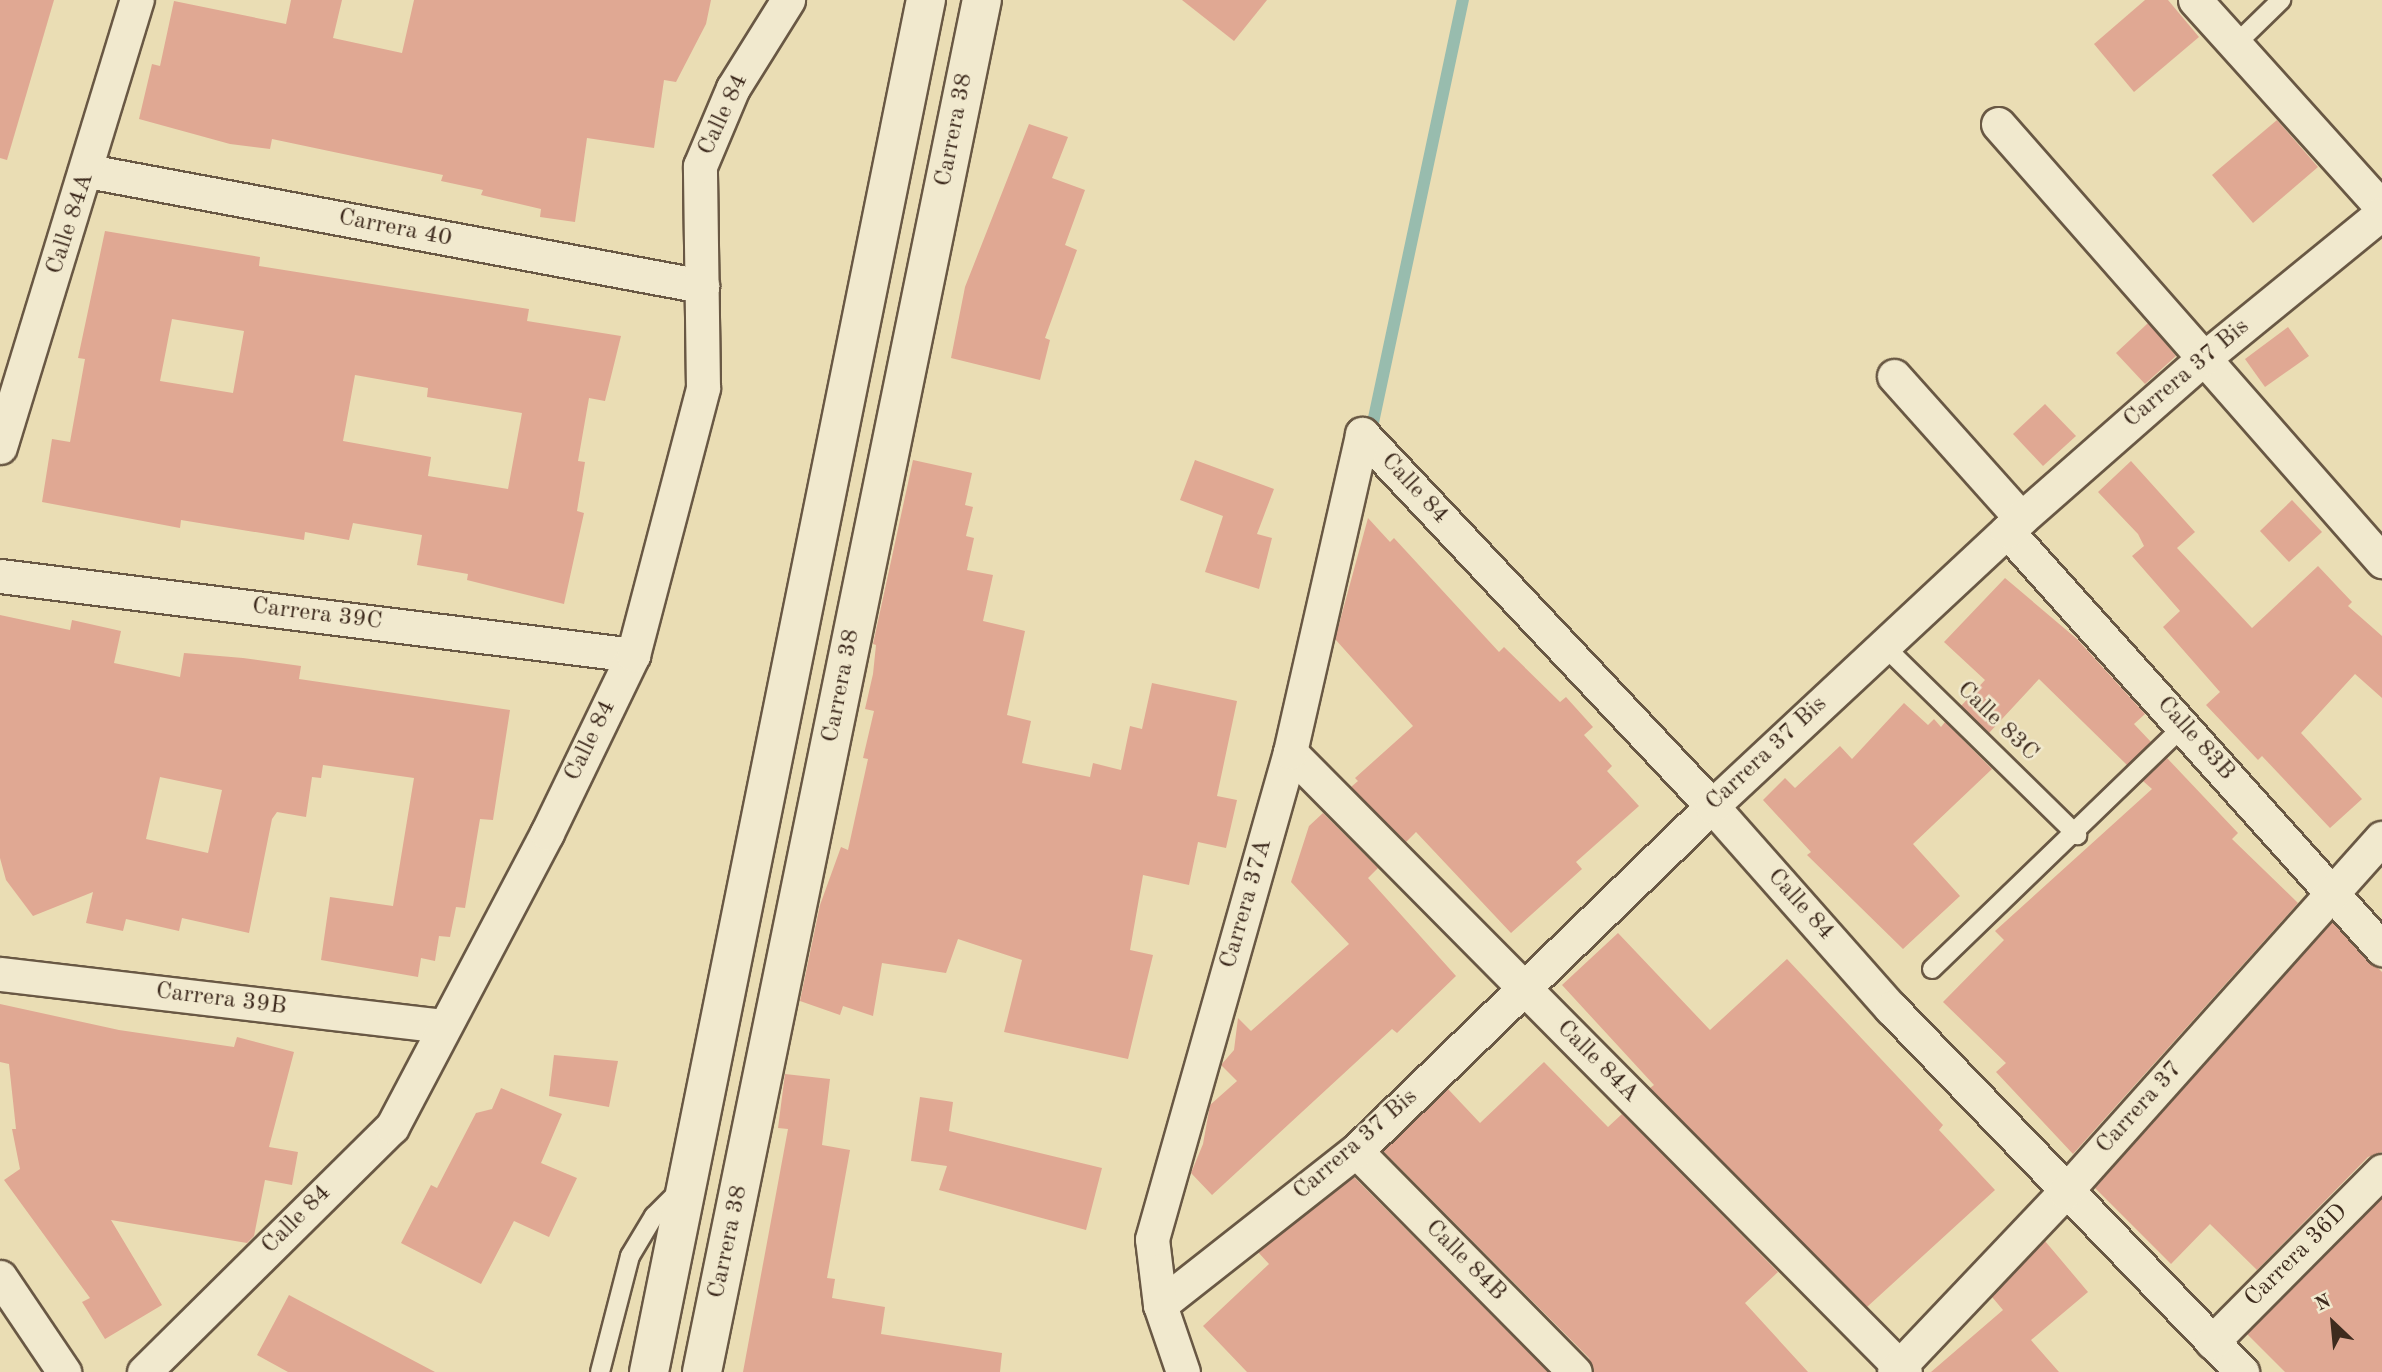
<!DOCTYPE html>
<style>
body{margin:0}
#map{position:relative;width:2382px;height:1372px;overflow:hidden;background:#eaddb4;font-family:"Old Standard TT",serif}
div>[style]{position:absolute}
.stream>*{height:12px;margin:-6px;padding:0 6px;transform-origin:6px;border-radius:6px;background:#98bcae}
.building>*{inset:0;background:#e0a893}
.roads{filter:drop-shadow(2px 0 #695844) drop-shadow(-2px 0 #695844) drop-shadow(0 2px #695844) drop-shadow(0 -2px #695844)}
.lane>*{height:18px;margin:-9px;padding:0 9px;transform-origin:9px;border-radius:9px;background:#f1e9ce}
.street>*{height:33px;margin:-16.5px;padding:0 16.5px;transform-origin:16.5px;border-radius:16.5px;background:#f1e9ce}
.secondary>*{height:38px;margin:-19px;padding:0 19px;transform-origin:19px;border-radius:19px;background:#f1e9ce}
span{translate:-50% -50%;white-space:nowrap;text-align:center;line-height:1.15;-webkit-text-stroke:5px #f1e9ce;paint-order:stroke}
.street-label{font-size:24px;color:#3e2b1e}
.north{position:absolute;left:2298px;top:1288px;width:70px;height:70px;-webkit-text-stroke:5px #f1e9ce;paint-order:stroke;rotate:334deg;font-size:19px;font-weight:700;line-height:28px;text-align:center;color:#3e2b1e}
.north::after{content:'';display:block;margin:auto;width:24px;height:32px;background:#3e2b1e;clip-path:polygon(50% 0,100% 100%,50% 72%,0 100%)}
</style>
<div id="map">
<div class="stream">
<div style="left:1371px;top:432px;width:442px;rotate:-78deg"></div>
</div>
<div class="building">
<div style="clip-path:polygon(0 0,54px 0,7px 160px,0 158px)"></div>
<div style="clip-path:polygon(291px 0,342px 0,333px 38px,402px 53px,414px 0,711px 0,706px 24px,676px 82px,664px 80px,654px 148px,587px 138px,575px 222px,540px 217px,541px 209px,481px 195px,483px 190px,441px 181px,443px 175px,272px 139px,270px 149px,230px 144px,139px 119px,152px 64px,160px 66px,174px 1px,286px 24px)"></div>
<div style="clip-path:polygon(1182px 0,1267px 0,1234px 41px)"></div>
<div style="clip-path:polygon(2145px 0,2168px 0,2199px 37px,2134px 92px,2094px 44px)"></div>
<div style="clip-path:polygon(2277px 120px,2318px 167px,2253px 223px,2212px 175px)"></div>
<div style="clip-path:polygon(1029px 124px,1068px 137px,1052px 178px,1085px 190px,1065px 245px,1077px 250px,1045px 338px,1050px 340px,1040px 380px,951px 358px,965px 287px)"></div>
<div style="clip-path:polygon(evenodd,105px 231px,260px 257px,259px 266px,529px 309px,527px 321px,621px 336px,605px 401px,589px 398px,578px 461px,585px 462px,577px 511px,584px 513px,564px 604px,467px 580px,468px 574px,417px 565px,422px 535px,353px 523px,349px 540px,305px 532px,304px 540px,181px 520px,180px 528px,42px 502px,52px 439px,70px 442px,85px 359px,78px 358px,105px 231px,172px 319px,244px 331px,233px 393px,160px 381px,172px 319px,105px 231px,355px 375px,428px 388px,427px 397px,522px 413px,508px 489px,428px 476px,431px 457px,343px 441px,355px 375px)"></div>
<div style="clip-path:polygon(2148px 323px,2176px 356px,2145px 384px,2116px 353px)"></div>
<div style="clip-path:polygon(2288px 327px,2309px 356px,2265px 387px,2245px 359px)"></div>
<div style="clip-path:polygon(2045px 404px,2076px 436px,2043px 466px,2013px 434px)"></div>
<div style="clip-path:polygon(913px 460px,972px 473px,965px 505px,973px 507px,966px 536px,974px 538px,967px 570px,993px 575px,983px 621px,1025px 631px,1007px 715px,1031px 721px,1022px 763px,1090px 777px,1093px 763px,1121px 770px,1130px 726px,1142px 729px,1152px 683px,1237px 701px,1217px 796px,1237px 800px,1226px 848px,1198px 842px,1189px 885px,1143px 875px,1130px 950px,1153px 955px,1128px 1059px,1004px 1032px,1022px 960px,958px 939px,946px 973px,882px 963px,873px 1016px,843px 1006px,840px 1015px,800px 1001px,820px 905px,841px 847px,848px 850px,868px 759px,863px 758px,874px 711px,865px 709px,873px 674px,876px 645px,873px 644px)"></div>
<div style="clip-path:polygon(1195px 460px,1274px 489px,1257px 534px,1272px 538px,1259px 589px,1205px 572px,1223px 516px,1180px 500px)"></div>
<div style="clip-path:polygon(2131px 461px,2195px 532px,2177px 548px,2252px 628px,2318px 566px,2352px 602px,2348px 606px,2382px 636px,2382px 698px,2355px 674px,2301px 733px,2362px 799px,2330px 828px,2262px 756px,2258px 760px,2206px 705px,2220px 692px,2163px 627px,2180px 611px,2132px 556px,2144px 546px,2138px 534px,2098px 492px)"></div>
<div style="clip-path:polygon(2292px 500px,2322px 532px,2289px 562px,2260px 531px)"></div>
<div style="clip-path:polygon(1368px 518px,1390px 542px,1394px 538px,1499px 652px,1504px 647px,1560px 702px,1566px 697px,1593px 727px,1584px 735px,1612px 766px,1607px 771px,1639px 806px,1576px 862px,1582px 869px,1511px 933px,1416px 832px,1406px 842px,1351px 787px,1358px 781px,1355px 778px,1413px 726px,1335px 639px)"></div>
<div style="clip-path:polygon(2005px 578px,2077px 639px,2145px 714px,2134px 724px,2151px 742px,2127px 765px,2039px 679px,1989px 733px,1961px 706px,1985px 680px,1944px 642px)"></div>
<div style="clip-path:polygon(evenodd,0 615px,70px 630px,72px 620px,121px 631px,114px 663px,180px 677px,184px 653px,243px 658px,301px 666px,299px 679px,510px 710px,493px 820px,480px 819px,465px 908px,456px 907px,450px 937px,439px 936px,435px 961px,421px 958px,418px 977px,321px 960px,330px 897px,393px 906px,414px 778px,323px 765px,321px 778px,312px 777px,306px 817px,277px 812px,272px 819px,249px 933px,182px 918px,179px 931px,126px 919px,123px 931px,86px 923px,93px 892px,33px 916px,6px 880px,0 858px,0 615px,160px 777px,222px 790px,208px 853px,146px 839px,160px 777px)"></div>
<div style="clip-path:polygon(1904px 703px,1928px 725px,1934px 719px,1941px 727px,1945px 722px,1992px 769px,1913px 844px,1960px 896px,1903px 949px,1807px 855px,1811px 852px,1763px 800px,1785px 778px,1795px 788px,1840px 746px,1852px 759px)"></div>
<div style="clip-path:polygon(2167px 758px,2238px 833px,2232px 839px,2298px 903px,2073px 1154px,1996px 1072px,2006px 1063px,1943px 1002px,2004px 940px,1995px 931px,2152px 789px,2143px 781px)"></div>
<div style="clip-path:polygon(1323px 813px,1378px 868px,1368px 878px,1456px 976px,1397px 1033px,1392px 1029px,1212px 1195px,1191px 1173px,1203px 1144px,1210px 1105px,1237px 1081px,1221px 1065px,1234px 1050px,1238px 1018px,1251px 1031px,1349px 944px,1291px 882px,1309px 826px)"></div>
<div style="clip-path:polygon(2332px 922px,2382px 972px,2382px 1152px,2368px 1157px,2257px 1270px,2210px 1224px,2171px 1264px,2095px 1188px)"></div>
<div style="clip-path:polygon(1618px 933px,1710px 1030px,1787px 959px,1943px 1125px,1939px 1130px,1995px 1190px,1867px 1307px,1650px 1088px,1654px 1085px,1562px 985px)"></div>
<div style="clip-path:polygon(0 1004px,119px 1030px,234px 1047px,237px 1037px,294px 1052px,269px 1147px,298px 1152px,292px 1185px,265px 1180px,254px 1236px,247px 1243px,111px 1220px,162px 1305px,105px 1339px,82px 1302px,90px 1298px,4px 1180px,20px 1169px,12px 1129px,16px 1129px,9px 1064px,0 1062px)"></div>
<div style="clip-path:polygon(554px 1055px,618px 1061px,609px 1107px,549px 1096px)"></div>
<div style="clip-path:polygon(1544px 1062px,1608px 1127px,1622px 1114px,1778px 1272px,1745px 1303px,1808px 1372px,1594px 1372px,1589px 1358px,1383px 1151px,1448px 1089px,1480px 1123px)"></div>
<div style="clip-path:polygon(785px 1074px,830px 1079px,822px 1145px,850px 1150px,827px 1278px,835px 1279px,832px 1298px,885px 1307px,881px 1334px,1002px 1353px,1000px 1372px,743px 1372px,788px 1129px,778px 1128px)"></div>
<div style="clip-path:polygon(501px 1088px,562px 1114px,541px 1163px,577px 1178px,549px 1237px,514px 1221px,481px 1284px,401px 1243px,431px 1185px,437px 1188px,476px 1113px,492px 1109px)"></div>
<div style="clip-path:polygon(920px 1097px,953px 1102px,949px 1131px,1102px 1168px,1086px 1230px,939px 1190px,947px 1166px,911px 1161px)"></div>
<div style="clip-path:polygon(1354px 1177px,1548px 1372px,1247px 1372px,1203px 1326px,1269px 1264px,1258px 1252px)"></div>
<div style="clip-path:polygon(2382px 1198px,2382px 1372px,2285px 1372px,2247px 1334px)"></div>
<div style="clip-path:polygon(2045px 1241px,2088px 1292px,2031px 1340px,2059px 1372px,1931px 1372px,2003px 1310px,1992px 1297px)"></div>
<div style="clip-path:polygon(289px 1295px,435px 1372px,288px 1372px,257px 1355px)"></div>
</div>
<div class="roads">
<div class="lane">
<div style="left:2237px;top:43px;width:62px;rotate:-44.3deg"></div>
<div style="left:1883px;top:645px;width:272px;rotate:44.4deg"></div>
<div style="left:1932px;top:969px;width:350px;rotate:-44deg"></div>
<div style="left:600px;top:1372px;width:120px;rotate:-75.5deg"></div>
<div style="left:630px;top:1256px;width:47px;rotate:-59deg"></div>
<div style="left:654px;top:1216px;width:35px;rotate:-45deg"></div>
</div>
<div class="street">
<div style="left:2195px;top:0;width:280px;rotate:48deg"></div>
<div style="left:1998px;top:124px;width:582px;rotate:48.69deg"></div>
<div style="left:88px;top:171px;width:625px;rotate:10.61deg"></div>
<div style="left:1894px;top:376px;width:191px;rotate:48.2deg"></div>
<div style="left:1362px;top:434px;width:511px;rotate:46.75deg"></div>
<div style="left:1712px;top:806px;width:270px;rotate:48.5deg"></div>
<div style="left:1891px;top:1008px;width:506px;rotate:46.04deg"></div>
<div style="left:0;top:447px;width:468px;rotate:-73deg"></div>
<div style="left:2007px;top:531px;width:562px;rotate:48.1deg"></div>
<div style="left:0;top:576px;width:638px;rotate:7.11deg"></div>
<div style="left:1290px;top:752px;width:873px;rotate:45.23deg"></div>
<div style="left:0;top:974px;width:444px;rotate:6.7deg"></div>
<div style="left:1356px;top:1151px;width:311px;rotate:45.3deg"></div>
<div style="left:0;top:1277px;width:115px;rotate:56deg"></div>
<div style="left:1160px;top:1305px;width:249px;rotate:-38.2deg"></div>
<div style="left:1356px;top:1151px;width:496px;rotate:-44.1deg"></div>
<div style="left:1712px;top:806px;width:403px;rotate:-43deg"></div>
<div style="left:2007px;top:531px;width:261px;rotate:-41.3deg"></div>
<div style="left:2203px;top:359px;width:231px;rotate:-39.2deg"></div>
<div style="left:2212px;top:1342px;width:241px;rotate:-45.2deg"></div>
<div style="left:144px;top:1372px;width:349px;rotate:-44.7deg"></div>
<div style="left:392px;top:1127px;width:332px;rotate:-62.2deg"></div>
<div style="left:547px;top:833px;width:198px;rotate:-64.2deg"></div>
<div style="left:633px;top:655px;width:276px;rotate:-75.3deg"></div>
<div style="left:703px;top:388px;width:222px;rotate:-90.8deg"></div>
<div style="left:700px;top:166px;width:85px;rotate:-67.1deg"></div>
<div style="left:733px;top:88px;width:104px;rotate:-58deg"></div>
<div style="left:1183px;top:1372px;width:71px;rotate:-108.9deg"></div>
<div style="left:1160px;top:1305px;width:66px;rotate:-96.9deg"></div>
<div style="left:1152px;top:1239px;width:506px;rotate:-74.18deg"></div>
<div style="left:1290px;top:752px;width:326px;rotate:-77.2deg"></div>
<div style="left:1894px;top:1372px;width:248px;rotate:-46.5deg"></div>
<div style="left:2065px;top:1192px;width:475px;rotate:-48.2deg"></div>
</div>
<div class="secondary">
<div style="left:649px;top:1372px;width:1400px;rotate:-78.59deg"></div>
<div style="left:702px;top:1372px;width:1400px;rotate:-78.47deg"></div>
</div>
</div>
<div class="street-label">
<span style="left:724px;top:115px;rotate:-65deg">Calle 84</span>
<span style="left:955px;top:130px;rotate:-79deg">Carrera 38</span>
<span style="left:71px;top:224px;rotate:-72deg">Calle 84A</span>
<span style="left:395px;top:229px;rotate:11deg">Carrera 40</span>
<span style="left:2187px;top:374px;rotate:-40deg">Carrera 37 Bis</span>
<span style="left:1414px;top:489px;rotate:47deg">Calle 84</span>
<span style="left:317px;top:615px;rotate:7deg">Carrera 39C</span>
<span style="left:842px;top:686px;rotate:-79deg">Carrera 38</span>
<span style="left:1997px;top:722px;rotate:44deg">Calle 83C</span>
<span style="left:2195px;top:739px;rotate:48deg">Calle 83B</span>
<span style="left:591px;top:741px;rotate:-64deg">Calle 84</span>
<span style="left:1767px;top:754px;rotate:-43deg">Carrera 37 Bis</span>
<span style="left:1247px;top:904px;rotate:-74deg">Carrera 37A</span>
<span style="left:1800px;top:905px;rotate:48deg">Calle 84</span>
<span style="left:221px;top:1000px;rotate:7deg">Carrera 39B</span>
<span style="left:1597px;top:1062px;rotate:45deg">Calle 84A</span>
<span style="left:2140px;top:1108px;rotate:-48deg">Carrera 37</span>
<span style="left:1356px;top:1145px;rotate:-41deg">Carrera 37 Bis</span>
<span style="left:297px;top:1220px;rotate:-45deg">Calle 84</span>
<span style="left:729px;top:1242px;rotate:-78deg">Carrera 38</span>
<span style="left:2297px;top:1256px;rotate:-45deg">Carrera 36D</span>
<span style="left:1465px;top:1261px;rotate:45deg">Calle 84B</span>
</div>
<div class="north">N</div>
</div>
